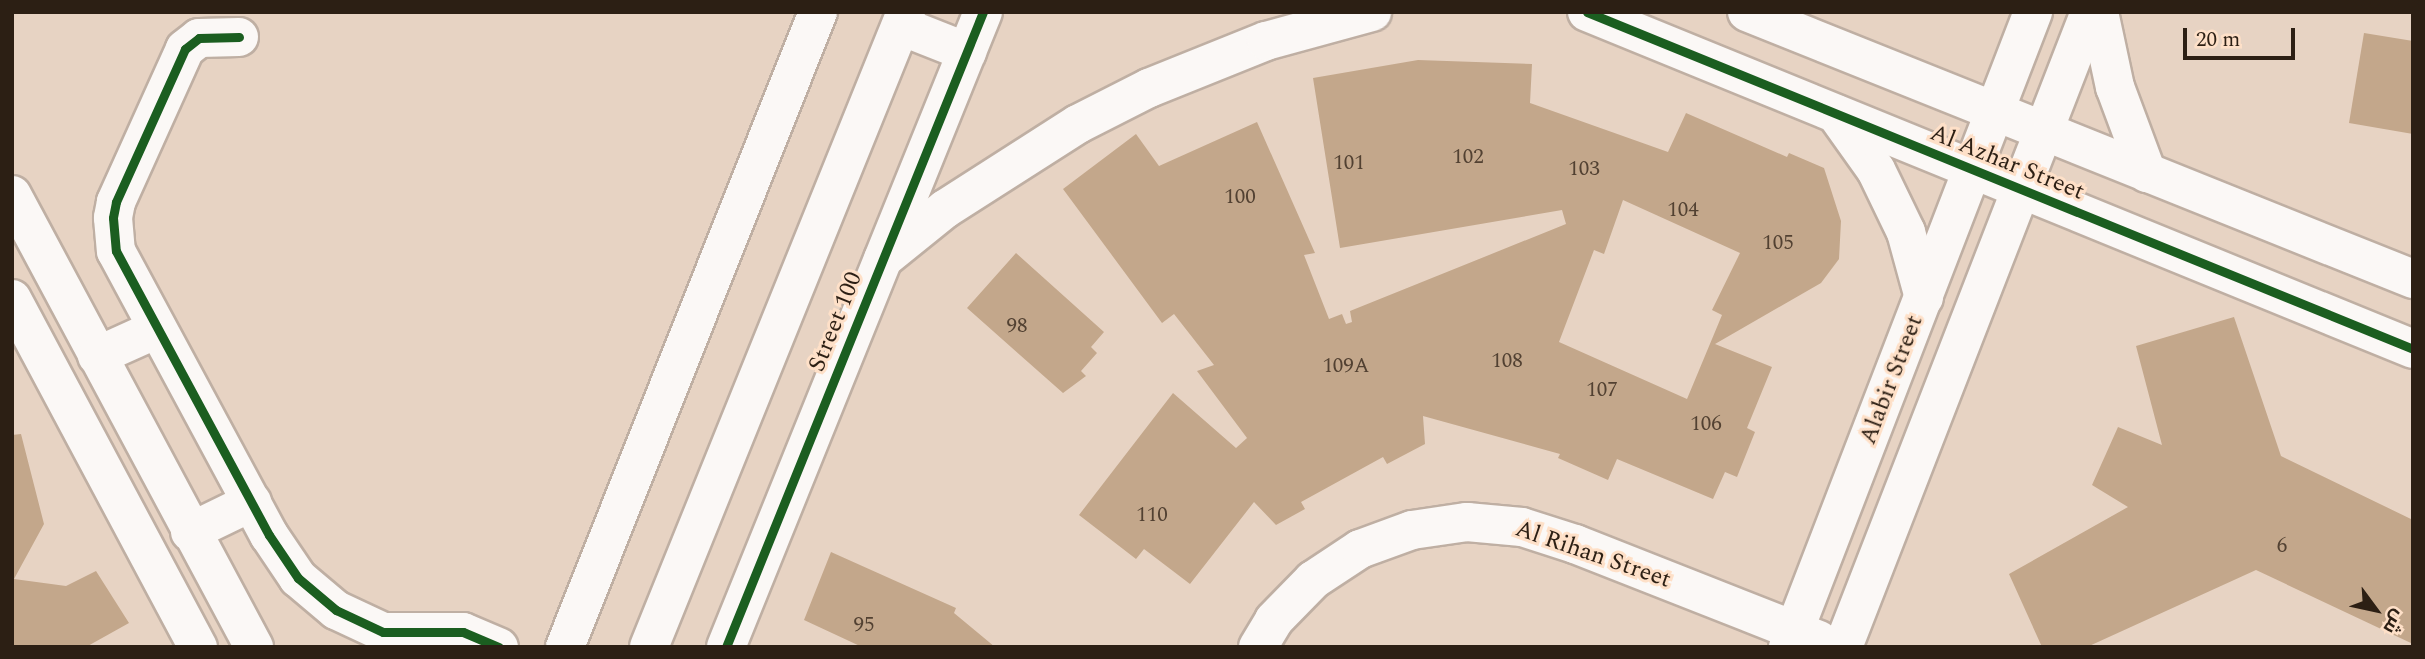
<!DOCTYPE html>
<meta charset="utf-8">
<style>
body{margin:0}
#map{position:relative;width:2425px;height:659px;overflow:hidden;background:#e7d3c3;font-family:Spectral,Cairo,serif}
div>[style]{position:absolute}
.building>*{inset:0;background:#c3a78b}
.roads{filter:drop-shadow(2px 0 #bfafa3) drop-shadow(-2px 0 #bfafa3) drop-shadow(0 2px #bfafa3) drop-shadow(0 -2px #bfafa3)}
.minor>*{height:38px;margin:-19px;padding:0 19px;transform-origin:19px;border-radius:19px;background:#fbf8f6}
.tertiary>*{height:38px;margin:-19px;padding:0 19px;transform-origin:19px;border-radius:19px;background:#fbf8f6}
.cycleway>*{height:9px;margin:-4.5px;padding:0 4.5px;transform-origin:4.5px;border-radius:4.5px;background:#1b5e20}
span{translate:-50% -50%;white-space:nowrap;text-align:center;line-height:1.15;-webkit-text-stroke:6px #fee0c8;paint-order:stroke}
.number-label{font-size:21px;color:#524132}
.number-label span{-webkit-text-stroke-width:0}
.street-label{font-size:24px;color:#2c1f14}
.frame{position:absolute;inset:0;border:14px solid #2c1f14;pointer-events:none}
.north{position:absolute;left:2341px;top:575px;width:70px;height:70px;-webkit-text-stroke:5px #fee0c8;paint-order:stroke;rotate:123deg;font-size:19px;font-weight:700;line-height:28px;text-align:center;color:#2c1f14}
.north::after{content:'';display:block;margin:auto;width:24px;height:32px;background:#2c1f14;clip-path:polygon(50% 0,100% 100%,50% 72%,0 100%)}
.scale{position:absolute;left:2183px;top:28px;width:112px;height:32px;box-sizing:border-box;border:4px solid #2c1f14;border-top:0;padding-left:9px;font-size:21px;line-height:24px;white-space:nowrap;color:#2c1f14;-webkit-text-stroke:5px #fee0c8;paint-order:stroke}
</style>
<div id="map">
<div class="building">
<div style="clip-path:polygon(2364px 33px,2413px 41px,2413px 134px,2349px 123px)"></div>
<div style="clip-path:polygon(evenodd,1418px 60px,1532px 64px,1530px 103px,1668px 152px,1686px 113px,1787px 157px,1789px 153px,1824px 168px,1841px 221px,1839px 259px,1821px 283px,1715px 344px,1772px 367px,1747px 428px,1755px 432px,1737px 477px,1725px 472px,1713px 499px,1617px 459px,1608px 480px,1558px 458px,1560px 454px,1423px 416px,1425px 444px,1387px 464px,1383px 457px,1301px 502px,1305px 509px,1276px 525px,1254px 502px,1190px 584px,1144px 549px,1136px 559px,1079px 515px,1173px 393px,1236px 448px,1247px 438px,1197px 371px,1214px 365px,1174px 314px,1162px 323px,1063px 189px,1136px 134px,1159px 166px,1257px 122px,1315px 253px,1304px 255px,1329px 319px,1342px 314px,1346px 324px,1352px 322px,1350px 311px,1566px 224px,1562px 210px,1340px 248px,1313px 78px,1418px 60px,1623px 200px,1740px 253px,1712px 310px,1722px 315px,1687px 399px,1559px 342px,1594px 250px,1604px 254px,1623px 200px)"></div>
<div style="clip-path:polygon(1016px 253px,1104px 332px,1091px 347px,1097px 353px,1081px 371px,1086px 376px,1063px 393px,967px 308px)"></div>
<div style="clip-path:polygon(2234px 317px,2281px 456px,2413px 520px,2413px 644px,2256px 570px,2087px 647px,2042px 647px,2009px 574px,2128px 507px,2092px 485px,2118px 427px,2162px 445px,2136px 346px)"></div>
<div style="clip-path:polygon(21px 434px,44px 524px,14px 579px,66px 586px,96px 571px,129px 623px,86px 647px,12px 647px,12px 435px)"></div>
<div style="clip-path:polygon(831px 552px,956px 608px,954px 613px,995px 647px,862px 647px,804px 620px)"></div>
</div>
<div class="roads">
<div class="minor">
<div style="left:1587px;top:12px;width:892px;rotate:22.19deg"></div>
<div style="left:1747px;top:12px;width:718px;rotate:21.85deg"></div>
<div style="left:2099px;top:12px;width:77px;rotate:78deg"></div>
<div style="left:2115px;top:87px;width:92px;rotate:69.6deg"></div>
<div style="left:239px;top:37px;width:40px;rotate:178.6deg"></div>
<div style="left:199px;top:38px;width:18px;rotate:142deg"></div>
<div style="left:185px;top:49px;width:168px;rotate:114.3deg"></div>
<div style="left:116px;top:202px;width:16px;rotate:101deg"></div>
<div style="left:113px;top:218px;width:33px;rotate:85deg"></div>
<div style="left:116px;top:251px;width:323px;rotate:61.7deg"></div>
<div style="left:269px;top:535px;width:52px;rotate:56deg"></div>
<div style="left:298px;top:578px;width:50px;rotate:40.1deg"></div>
<div style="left:336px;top:610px;width:52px;rotate:25.1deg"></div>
<div style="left:383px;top:632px;width:80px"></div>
<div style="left:463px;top:632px;width:39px;rotate:23deg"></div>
<div style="left:1836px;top:114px;width:69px;rotate:54.5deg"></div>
<div style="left:1876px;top:170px;width:69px;rotate:64.2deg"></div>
<div style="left:1906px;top:232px;width:68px;rotate:74.7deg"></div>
<div style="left:12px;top:195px;width:513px;rotate:61.84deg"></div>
<div style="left:883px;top:259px;width:80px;rotate:-38.9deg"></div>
<div style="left:945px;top:209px;width:158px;rotate:-32.6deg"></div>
<div style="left:1078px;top:124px;width:80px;rotate:-26.9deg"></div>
<div style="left:1149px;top:88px;width:126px;rotate:-21.9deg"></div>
<div style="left:1266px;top:41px;width:110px;rotate:-15.3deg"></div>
<div style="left:12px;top:299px;width:395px;rotate:61.9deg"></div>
<div style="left:97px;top:356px;width:66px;rotate:-24.2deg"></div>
<div style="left:190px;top:532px;width:69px;rotate:-25.8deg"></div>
<div style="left:565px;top:647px;width:684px;rotate:-68.28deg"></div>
<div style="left:1258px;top:647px;width:31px;rotate:-59deg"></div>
<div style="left:1274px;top:620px;width:56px;rotate:-45.7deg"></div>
<div style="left:1313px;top:580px;width:56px;rotate:-33.4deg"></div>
<div style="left:1360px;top:549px;width:55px;rotate:-20.1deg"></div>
<div style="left:1412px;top:530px;width:56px;rotate:-8.3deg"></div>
<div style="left:1467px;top:522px;width:55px;rotate:5.2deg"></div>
<div style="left:1522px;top:527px;width:56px;rotate:17.8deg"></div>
<div style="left:1575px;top:544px;width:262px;rotate:21.5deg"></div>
<div style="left:1788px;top:647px;width:681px;rotate:-68.9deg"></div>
<div style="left:1843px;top:647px;width:681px;rotate:-68.75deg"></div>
</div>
<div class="tertiary">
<div style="left:901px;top:26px;width:71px;rotate:21.5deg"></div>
<div style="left:649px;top:647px;width:685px;rotate:-67.97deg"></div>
<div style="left:726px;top:647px;width:685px;rotate:-67.97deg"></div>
</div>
</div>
<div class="cycleway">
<div style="left:1587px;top:12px;width:892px;rotate:22.19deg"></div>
<div style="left:239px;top:37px;width:40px;rotate:178.6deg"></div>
<div style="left:199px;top:38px;width:18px;rotate:142deg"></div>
<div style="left:185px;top:49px;width:168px;rotate:114.3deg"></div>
<div style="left:116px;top:202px;width:16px;rotate:101deg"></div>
<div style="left:113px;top:218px;width:33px;rotate:85deg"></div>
<div style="left:116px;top:251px;width:323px;rotate:61.7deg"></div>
<div style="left:269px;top:535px;width:52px;rotate:56deg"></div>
<div style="left:298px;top:578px;width:50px;rotate:40.1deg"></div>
<div style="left:336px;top:610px;width:52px;rotate:25.1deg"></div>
<div style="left:383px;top:632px;width:80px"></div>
<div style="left:463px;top:632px;width:39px;rotate:23deg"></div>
<div style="left:726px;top:647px;width:685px;rotate:-67.97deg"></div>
</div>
<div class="number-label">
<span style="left:1468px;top:157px">102</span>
<span style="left:1349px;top:163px">101</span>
<span style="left:1584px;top:169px">103</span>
<span style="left:1240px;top:197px">100</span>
<span style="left:1683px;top:210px">104</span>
<span style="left:1778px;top:243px">105</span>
<span style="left:1017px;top:326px">98</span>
<span style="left:1507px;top:361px">108</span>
<span style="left:1346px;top:366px">109A</span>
<span style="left:1602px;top:390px">107</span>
<span style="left:1706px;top:424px">106</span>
<span style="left:1152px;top:515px">110</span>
<span style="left:2282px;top:546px">6</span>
<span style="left:864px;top:625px">95</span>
</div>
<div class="street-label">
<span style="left:2007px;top:163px;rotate:22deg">Al Azhar Street</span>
<span style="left:836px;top:322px;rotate:-68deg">Street 100</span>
<span style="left:1892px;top:380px;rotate:-69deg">Alabir Street</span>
<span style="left:1593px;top:555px;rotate:19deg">Al Rihan Street</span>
</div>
<div class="frame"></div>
<div class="north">ش</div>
<div class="scale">20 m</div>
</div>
